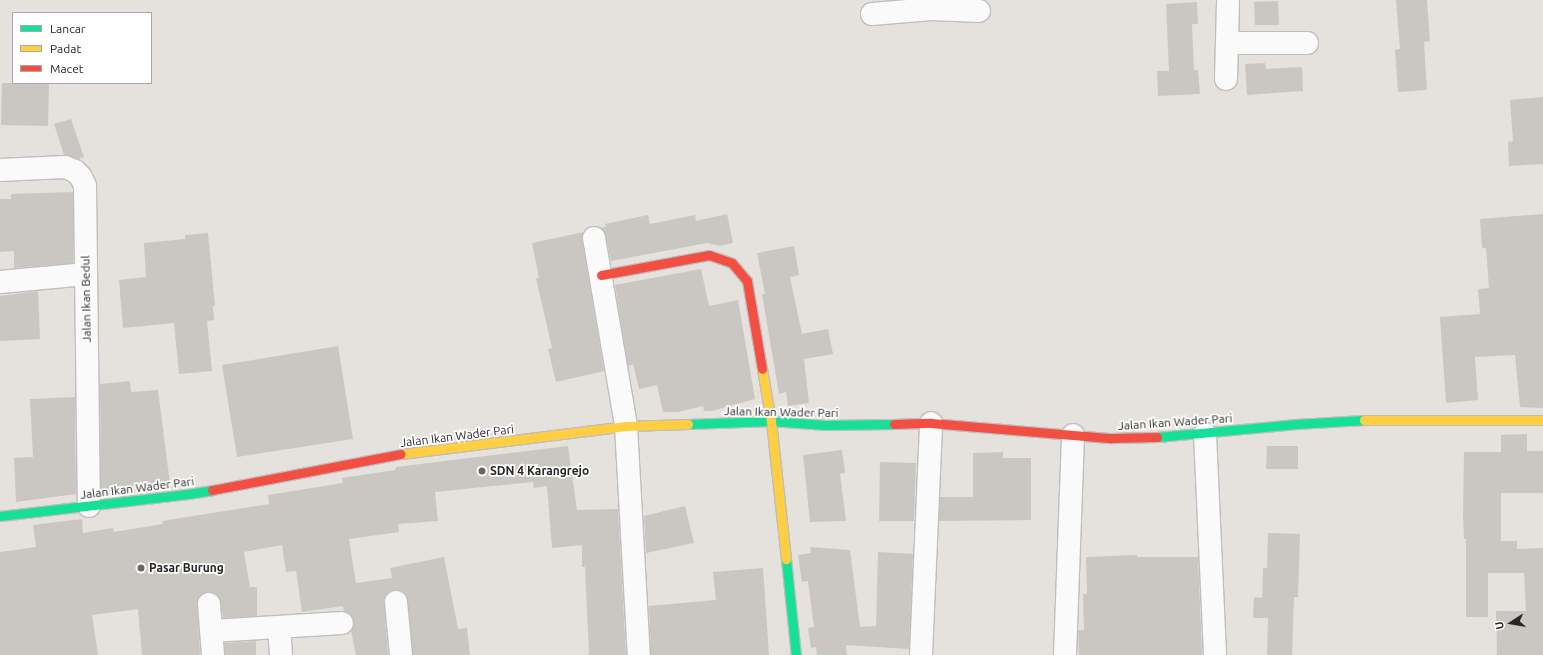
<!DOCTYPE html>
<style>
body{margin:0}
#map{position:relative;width:1543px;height:655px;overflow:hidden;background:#e5e1dc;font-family:Ubuntu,sans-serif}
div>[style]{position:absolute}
.building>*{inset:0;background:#cac7c3}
.roads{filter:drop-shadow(1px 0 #bfbdbd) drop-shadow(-1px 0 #bfbdbd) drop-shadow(0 1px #bfbdbd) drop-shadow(0 -1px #bfbdbd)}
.street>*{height:22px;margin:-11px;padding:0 11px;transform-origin:11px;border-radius:11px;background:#fbfafa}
.fast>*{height:9px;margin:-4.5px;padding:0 4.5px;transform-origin:4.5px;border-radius:4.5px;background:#16e098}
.slow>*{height:9px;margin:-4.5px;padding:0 4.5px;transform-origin:4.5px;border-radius:4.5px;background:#ffcf43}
.jam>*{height:9px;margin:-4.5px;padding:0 4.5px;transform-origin:4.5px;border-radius:4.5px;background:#f24e42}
.dots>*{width:11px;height:11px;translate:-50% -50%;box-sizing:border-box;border:2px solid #fff;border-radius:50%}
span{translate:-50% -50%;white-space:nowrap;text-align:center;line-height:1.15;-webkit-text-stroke:3.5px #fff;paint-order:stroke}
.street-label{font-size:12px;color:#262626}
.poi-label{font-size:12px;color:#262626;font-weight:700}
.left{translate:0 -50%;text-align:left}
.legend{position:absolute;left:12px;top:12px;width:140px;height:72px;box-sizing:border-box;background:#fff;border:1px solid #a8a8a8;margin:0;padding:5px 7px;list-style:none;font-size:12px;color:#262626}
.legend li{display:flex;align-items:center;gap:8px;height:20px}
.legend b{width:20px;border:1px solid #a8a8a8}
.north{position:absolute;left:1491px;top:603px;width:40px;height:40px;-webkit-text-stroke:3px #fff;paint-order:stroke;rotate:258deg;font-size:11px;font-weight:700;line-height:16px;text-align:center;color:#262626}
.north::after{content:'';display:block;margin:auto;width:14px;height:18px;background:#262626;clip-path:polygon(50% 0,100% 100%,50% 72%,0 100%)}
</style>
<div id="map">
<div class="building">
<div style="clip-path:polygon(1396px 0,1427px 0,1430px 41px,1424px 42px,1427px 90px,1398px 92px,1395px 50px,1400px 49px)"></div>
<div style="clip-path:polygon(1278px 1px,1279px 25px,1255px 25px,1254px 2px)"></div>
<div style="clip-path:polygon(1197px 2px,1198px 24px,1192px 24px,1194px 70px,1198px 70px,1200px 94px,1158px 96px,1157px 71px,1169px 71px,1166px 4px)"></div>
<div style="clip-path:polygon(1265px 63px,1266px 69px,1302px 67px,1303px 91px,1247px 95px,1245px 64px)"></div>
<div style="clip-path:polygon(2px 83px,49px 83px,48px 126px,1px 125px)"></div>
<div style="clip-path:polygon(1543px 97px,1543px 164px,1509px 166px,1508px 142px,1513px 141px,1510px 100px)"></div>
<div style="clip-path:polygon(71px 119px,84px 157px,78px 159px,64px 155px,54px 124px)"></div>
<div style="clip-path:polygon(73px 192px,73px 263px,14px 268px,14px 251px,0 252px,0 199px,11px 199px,11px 194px)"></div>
<div style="clip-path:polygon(727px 214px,733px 243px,720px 246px,707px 243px,611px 261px,606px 236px,601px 228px,606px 227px,605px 224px,648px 215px,650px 224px,695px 215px,696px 221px)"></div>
<div style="clip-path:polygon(1543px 214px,1543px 408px,1520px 407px,1515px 355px,1475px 357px,1478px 400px,1446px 403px,1440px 317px,1480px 314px,1478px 289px,1489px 288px,1486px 248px,1482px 248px,1480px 219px)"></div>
<div style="clip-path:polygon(584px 232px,582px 240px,604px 371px,556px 382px,548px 349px,552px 348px,536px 278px,539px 278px,532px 243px)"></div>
<div style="clip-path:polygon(208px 233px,215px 306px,213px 306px,214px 320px,207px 321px,212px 371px,179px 374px,174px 323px,123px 328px,119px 280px,146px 277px,144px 243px,185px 239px,185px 235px)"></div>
<div style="clip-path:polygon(794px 246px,799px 275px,790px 277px,802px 334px,828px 329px,833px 354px,804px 359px,809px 403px,788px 406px,786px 392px,779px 394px,762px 294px,765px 294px,757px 253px)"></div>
<div style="clip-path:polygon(701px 269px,709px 306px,738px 300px,755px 399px,712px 411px,704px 411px,703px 406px,678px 412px,663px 412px,657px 385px,639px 389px,633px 364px,628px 366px,615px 285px)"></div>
<div style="clip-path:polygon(38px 291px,40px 339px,0 341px,0 296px)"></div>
<div style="clip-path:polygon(338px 346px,353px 439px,237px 457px,222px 365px)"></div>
<div style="clip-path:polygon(130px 381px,131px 392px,158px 390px,170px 484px,101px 489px,100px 384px)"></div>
<div style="clip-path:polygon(75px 397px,76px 494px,16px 502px,14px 458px,33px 457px,30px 399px)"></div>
<div style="clip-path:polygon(1527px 434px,1527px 451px,1543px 451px,1543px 493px,1501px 493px,1501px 541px,1517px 541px,1517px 549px,1543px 548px,1543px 655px,1497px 655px,1496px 611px,1526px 611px,1524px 573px,1488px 573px,1488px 617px,1466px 617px,1466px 539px,1464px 539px,1463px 516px,1464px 452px,1501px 452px,1501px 435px)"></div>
<div style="clip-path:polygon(568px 446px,577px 510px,618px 509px,626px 655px,589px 655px,585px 567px,582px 567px,582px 545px,552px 548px,547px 486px,534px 488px,533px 482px,435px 492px,438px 521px,398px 524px,399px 532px,349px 539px,356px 583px,392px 578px,390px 568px,444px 557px,458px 629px,467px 628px,470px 655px,413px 655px,408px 600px,406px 594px,402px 591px,395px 590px,388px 592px,385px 596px,384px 603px,388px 655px,356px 655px,351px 631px,354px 622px,352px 616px,344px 611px,343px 606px,302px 612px,296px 571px,286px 572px,282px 545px,244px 552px,250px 587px,257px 587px,257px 616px,223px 618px,221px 603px,219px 597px,215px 593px,208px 592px,202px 594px,198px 598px,197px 605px,200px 655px,142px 655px,138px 609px,92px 615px,98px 655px,0 655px,0 552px,36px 547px,33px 525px,82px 519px,83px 533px,113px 528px,114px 532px,163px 524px,162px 521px,269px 504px,268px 495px,343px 483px,342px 478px,395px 470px,396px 467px)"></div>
<div style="clip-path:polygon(1267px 446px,1298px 446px,1298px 469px,1266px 469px)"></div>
<div style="clip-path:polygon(842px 450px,845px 473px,840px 474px,846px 521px,810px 522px,803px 455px)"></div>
<div style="clip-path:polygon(1003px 452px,1003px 458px,1031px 458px,1031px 520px,939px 521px,940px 497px,973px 497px,973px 453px)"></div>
<div style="clip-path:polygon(880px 462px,916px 463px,914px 521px,879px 521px)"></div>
<div style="clip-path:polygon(685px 506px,694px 543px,646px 553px,644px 516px)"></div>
<div style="clip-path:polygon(1268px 533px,1300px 534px,1298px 597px,1294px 597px,1292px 655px,1267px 655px,1268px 618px,1253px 618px,1254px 597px,1262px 598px,1263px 568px,1267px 568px)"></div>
<div style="clip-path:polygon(810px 547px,850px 550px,860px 627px,876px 626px,878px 552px,913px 554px,909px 649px,846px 645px,847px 655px,817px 655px,816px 647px,811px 648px,808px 628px,814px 627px,808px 581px,802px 582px,798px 555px,811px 553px)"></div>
<div style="clip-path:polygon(1137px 555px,1137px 557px,1198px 557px,1202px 655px,1079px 655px,1078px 630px,1084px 630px,1083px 594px,1087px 594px,1086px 557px)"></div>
<div style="clip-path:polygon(763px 568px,769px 655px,651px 655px,649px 606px,716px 600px,713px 572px)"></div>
<div style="clip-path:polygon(256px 641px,256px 655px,225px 655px,225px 643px)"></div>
</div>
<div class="roads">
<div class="street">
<div style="left:872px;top:14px;width:60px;rotate:-4.8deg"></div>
<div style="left:932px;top:9px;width:47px;rotate:2.4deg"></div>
<div style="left:1227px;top:43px;width:80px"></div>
<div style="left:1226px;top:79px;width:79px;rotate:-88.5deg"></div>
<div style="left:0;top:170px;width:65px;rotate:-2.6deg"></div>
<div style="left:65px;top:167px;width:11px;rotate:22deg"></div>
<div style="left:75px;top:171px;width:8px;rotate:45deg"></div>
<div style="left:81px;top:177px;width:10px;rotate:66deg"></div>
<div style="left:85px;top:186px;width:320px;rotate:89.3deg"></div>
<div style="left:594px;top:238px;width:191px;rotate:80.3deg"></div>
<div style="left:626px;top:426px;width:229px;rotate:86.8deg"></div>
<div style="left:0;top:282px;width:86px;rotate:-5.3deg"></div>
<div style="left:1205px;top:434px;width:221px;rotate:87.4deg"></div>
<div style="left:396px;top:602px;width:53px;rotate:84.6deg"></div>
<div style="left:209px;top:604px;width:51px;rotate:85.5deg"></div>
<div style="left:279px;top:627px;width:28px;rotate:86deg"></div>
<div style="left:212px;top:631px;width:130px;rotate:-3.5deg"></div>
<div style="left:921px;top:655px;width:232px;rotate:-87.5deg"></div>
<div style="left:1065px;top:655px;width:220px;rotate:-87.9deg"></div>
</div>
<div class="fast">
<div style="left:688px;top:424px;width:83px;rotate:-2.1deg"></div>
<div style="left:771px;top:421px;width:55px;rotate:4.2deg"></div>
<div style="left:826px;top:425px;width:68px;rotate:-0.8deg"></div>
<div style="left:1157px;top:437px;width:140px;rotate:-5.3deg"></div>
<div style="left:1296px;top:424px;width:68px;rotate:-3.4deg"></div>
<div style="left:0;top:516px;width:189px;rotate:-6.7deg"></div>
<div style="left:188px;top:494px;width:24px;rotate:-9deg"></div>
<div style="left:786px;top:559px;width:97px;rotate:84.1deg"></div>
</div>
<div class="slow">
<div style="left:762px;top:369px;width:53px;rotate:80.2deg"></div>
<div style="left:771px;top:421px;width:139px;rotate:83.8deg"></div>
<div style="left:1364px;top:420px;width:179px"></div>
<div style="left:401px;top:454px;width:227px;rotate:-7.1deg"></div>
<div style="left:626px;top:426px;width:62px;rotate:-1.8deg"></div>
</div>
<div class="jam">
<div style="left:601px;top:275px;width:110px;rotate:-10.5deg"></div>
<div style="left:709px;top:255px;width:24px;rotate:19deg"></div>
<div style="left:732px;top:263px;width:23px;rotate:50deg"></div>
<div style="left:747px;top:281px;width:89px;rotate:80.3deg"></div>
<div style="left:894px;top:424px;width:37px;rotate:-2deg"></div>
<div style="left:931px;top:423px;width:181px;rotate:4.8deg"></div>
<div style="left:1111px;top:438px;width:46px;rotate:-1.2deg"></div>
<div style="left:212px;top:490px;width:192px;rotate:-10.8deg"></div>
</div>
</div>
<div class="dots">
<div style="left:482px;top:471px;background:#696766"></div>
<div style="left:141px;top:568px;background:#696766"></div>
</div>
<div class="street-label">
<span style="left:86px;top:299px;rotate:-91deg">Jalan Ikan Bedul</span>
<span style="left:781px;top:412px;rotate:1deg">Jalan Ikan Wader Pari</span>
<span style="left:1175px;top:422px;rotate:-4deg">Jalan Ikan Wader Pari</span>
<span style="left:457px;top:436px;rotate:-7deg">Jalan Ikan Wader Pari</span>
<span style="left:137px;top:488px;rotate:-7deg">Jalan Ikan Wader Pari</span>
</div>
<div class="poi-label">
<span class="left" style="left:490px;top:471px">SDN 4 Karangrejo</span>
<span class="left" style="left:149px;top:568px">Pasar Burung</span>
</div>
<ul class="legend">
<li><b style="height:5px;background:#16e098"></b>Lancar</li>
<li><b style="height:5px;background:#ffcf43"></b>Padat</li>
<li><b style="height:5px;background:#f24e42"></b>Macet</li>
</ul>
<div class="north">U</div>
</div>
